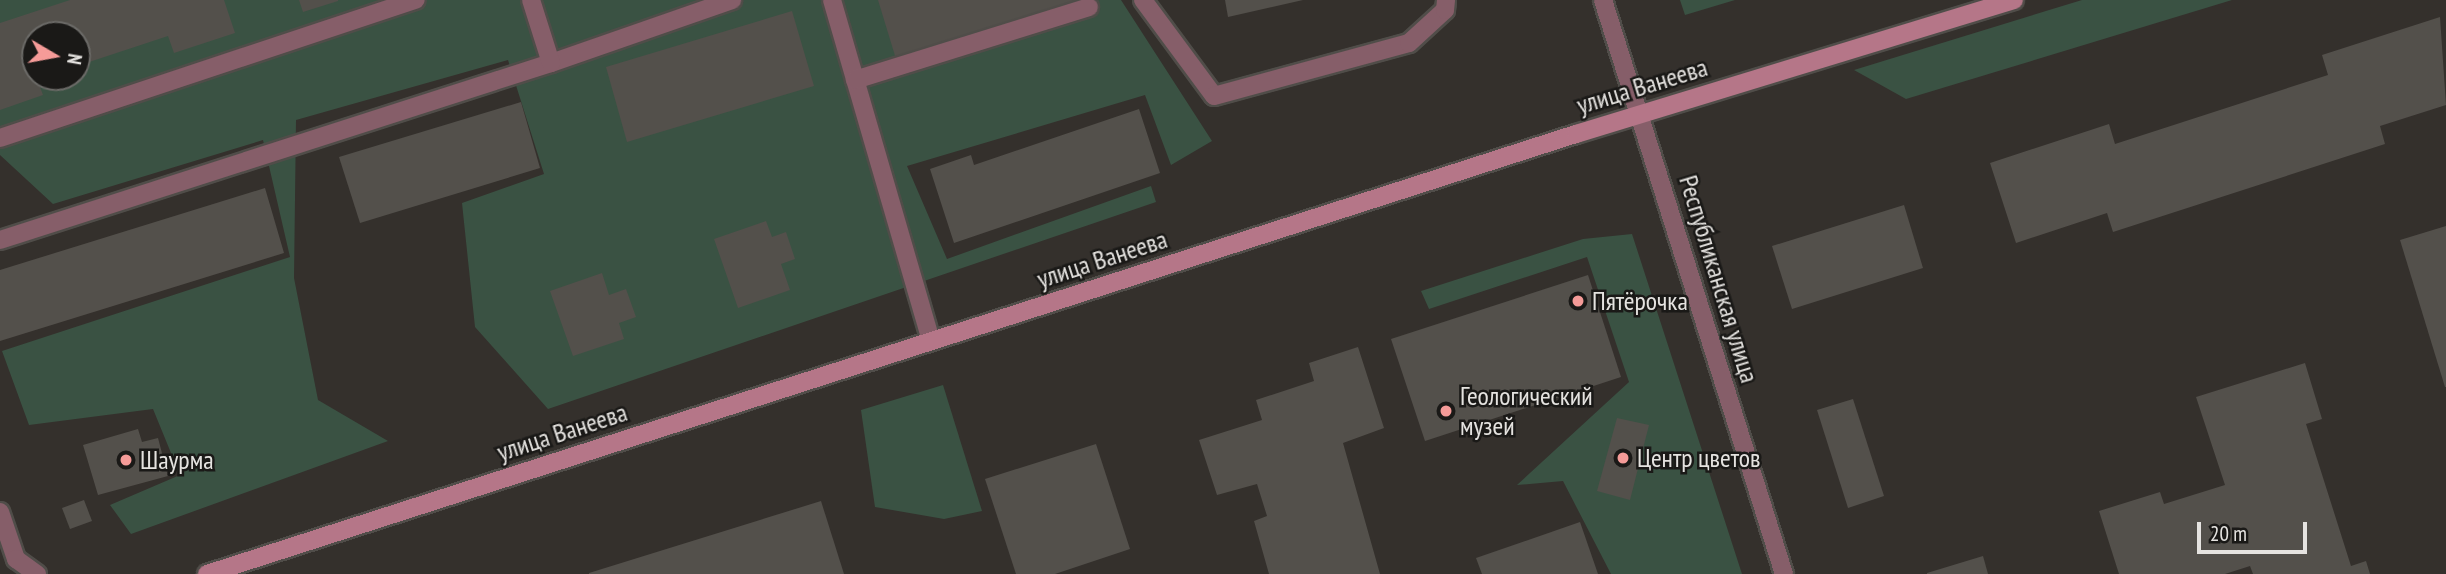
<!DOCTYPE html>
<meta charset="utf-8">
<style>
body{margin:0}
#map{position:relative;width:2446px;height:574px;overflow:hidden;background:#34302c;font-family:"PT Sans Narrow",sans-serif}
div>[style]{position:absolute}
.green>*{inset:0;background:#3a5243}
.building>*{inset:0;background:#53504b}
.roads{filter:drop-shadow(2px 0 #504d49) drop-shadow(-2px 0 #504d49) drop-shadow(0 2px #504d49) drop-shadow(0 -2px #504d49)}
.street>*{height:18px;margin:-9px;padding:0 9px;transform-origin:9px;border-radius:9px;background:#865e69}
.secondary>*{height:18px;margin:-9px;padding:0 9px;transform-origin:9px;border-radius:9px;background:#b57688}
.dots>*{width:19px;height:19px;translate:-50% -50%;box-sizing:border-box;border:4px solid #1a1917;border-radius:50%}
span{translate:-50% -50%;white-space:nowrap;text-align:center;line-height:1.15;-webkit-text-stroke:5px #1a1917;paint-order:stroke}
.street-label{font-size:26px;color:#e5e3e0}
.poi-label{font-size:26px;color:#e5e3e0}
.left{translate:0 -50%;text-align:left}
.north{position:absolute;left:21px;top:21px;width:70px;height:70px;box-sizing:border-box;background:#1a1917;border:2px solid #6b6a67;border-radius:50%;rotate:100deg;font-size:19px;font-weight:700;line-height:28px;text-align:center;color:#e5e3e0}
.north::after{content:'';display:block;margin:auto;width:24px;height:32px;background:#f59b98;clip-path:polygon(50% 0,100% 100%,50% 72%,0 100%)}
.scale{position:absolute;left:2197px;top:522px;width:110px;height:32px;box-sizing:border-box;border:4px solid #e5e3e0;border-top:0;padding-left:9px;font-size:21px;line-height:24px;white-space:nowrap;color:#e5e3e0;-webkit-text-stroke:5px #1a1917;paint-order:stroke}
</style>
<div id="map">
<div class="green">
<div style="clip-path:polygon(evenodd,0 0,1121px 0,1212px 141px,1171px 165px,1145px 95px,907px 166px,947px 259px,1151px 186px,1156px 202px,548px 409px,475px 327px,462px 203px,544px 174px,508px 60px,296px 120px,294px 278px,318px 400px,388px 441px,131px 534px,110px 505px,180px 475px,153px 409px,29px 425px,2px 351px,290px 257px,263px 140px,53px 204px,0 155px,0 0,35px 35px,77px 35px,77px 77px,35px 77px,35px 35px)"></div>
<div style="clip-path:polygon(1680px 0,1735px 0,1685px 15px)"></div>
<div style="clip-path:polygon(2082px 0,2232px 0,1906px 99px,1854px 70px)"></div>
<div style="clip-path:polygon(1632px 234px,1742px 574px,1611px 574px,1563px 481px,1517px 485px,1629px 382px,1587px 257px,1429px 309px,1421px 291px,1583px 239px)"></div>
<div style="clip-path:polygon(943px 385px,982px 511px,944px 519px,875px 507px,861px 410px)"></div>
</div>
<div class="building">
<div style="clip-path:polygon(70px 0,224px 0,235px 33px,174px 53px,168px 36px,77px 66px,77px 35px,35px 35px,35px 77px,42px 77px,37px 79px,43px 95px,0 110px,0 23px)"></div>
<div style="clip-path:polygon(299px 0,338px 0,338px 1px,303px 12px)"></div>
<div style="clip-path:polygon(878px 0,1080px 0,1080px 1px,896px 59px)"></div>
<div style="clip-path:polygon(1225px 0,1303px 0,1228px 17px)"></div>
<div style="clip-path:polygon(792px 11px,814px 86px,627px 142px,606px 67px)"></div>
<div style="clip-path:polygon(2440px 17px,2446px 105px,2380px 126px,2385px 144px,2113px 232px,2107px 213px,2016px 243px,1990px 163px,2109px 124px,2115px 144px,2328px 75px,2322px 55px)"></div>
<div style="clip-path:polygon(521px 102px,540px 168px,360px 223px,339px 157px)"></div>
<div style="clip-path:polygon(1139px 109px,1160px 173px,954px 243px,930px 169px,971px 155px,974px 165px)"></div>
<div style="clip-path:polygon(265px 188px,284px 253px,0 341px,0 270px)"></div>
<div style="clip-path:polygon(1904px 205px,1923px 268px,1792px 309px,1772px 246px)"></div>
<div style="clip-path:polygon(766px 221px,772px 237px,786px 232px,795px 259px,781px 264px,790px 290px,738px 308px,714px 239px)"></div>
<div style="clip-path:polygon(2446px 226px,2446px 387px,2445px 387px,2400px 240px)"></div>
<div style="clip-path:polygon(602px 273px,609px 295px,626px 289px,636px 317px,619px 323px,624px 339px,573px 356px,550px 291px)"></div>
<div style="clip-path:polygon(1588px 275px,1621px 377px,1425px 441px,1391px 339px)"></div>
<div style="clip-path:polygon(1358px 347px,1384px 428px,1343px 443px,1380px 574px,1269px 574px,1254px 521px,1267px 516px,1257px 484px,1217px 495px,1199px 440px,1262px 420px,1256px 400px,1314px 381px,1309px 363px)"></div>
<div style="clip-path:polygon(2305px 363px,2322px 419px,2306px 424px,2351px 566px,2366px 561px,2370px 574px,2253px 574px,2250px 566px,2225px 574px,2119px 574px,2099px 511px,2160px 492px,2164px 504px,2225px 485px,2196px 397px)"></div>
<div style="clip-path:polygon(1853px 399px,1884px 496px,1848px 508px,1817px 410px)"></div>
<div style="clip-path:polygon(1617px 418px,1649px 425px,1630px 500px,1597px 491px)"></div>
<div style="clip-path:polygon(138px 429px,142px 442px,158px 438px,168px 476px,98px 495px,83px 445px)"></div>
<div style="clip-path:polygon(1096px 444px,1130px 549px,1055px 574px,1016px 574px,985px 479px)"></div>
<div style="clip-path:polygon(84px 500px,92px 521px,70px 529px,62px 508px)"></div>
<div style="clip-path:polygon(821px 501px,844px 574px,589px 574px,589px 573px)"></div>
<div style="clip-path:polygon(1580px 522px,1598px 574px,1482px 574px,1476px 558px)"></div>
<div style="clip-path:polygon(1983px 556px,1988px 574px,1927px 574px,1927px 573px)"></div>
</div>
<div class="roads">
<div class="street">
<div style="left:832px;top:0;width:355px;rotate:73.8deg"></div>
<div style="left:1143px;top:0;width:119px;rotate:53.5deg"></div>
<div style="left:1214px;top:96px;width:202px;rotate:-15.2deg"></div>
<div style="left:1409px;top:43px;width:49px;rotate:-42.5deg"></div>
<div style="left:1445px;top:10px;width:10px;rotate:-84deg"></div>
<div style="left:1603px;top:0;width:602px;rotate:72.5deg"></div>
<div style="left:551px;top:63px;width:192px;rotate:-19.2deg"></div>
<div style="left:855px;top:80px;width:245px;rotate:-17.3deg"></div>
<div style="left:0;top:138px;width:438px;rotate:-18.4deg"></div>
<div style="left:0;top:240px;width:579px;rotate:-17.81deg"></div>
<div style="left:551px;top:63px;width:66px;rotate:-107.6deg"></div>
<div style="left:0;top:512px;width:50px;rotate:71.2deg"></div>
<div style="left:16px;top:559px;width:26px;rotate:36deg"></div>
</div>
<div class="secondary">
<div style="left:207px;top:574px;width:1438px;rotate:-17.82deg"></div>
<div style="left:1576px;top:134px;width:458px;rotate:-17deg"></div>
</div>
</div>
<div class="dots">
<div style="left:1578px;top:301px;background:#f59b98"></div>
<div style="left:1446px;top:411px;background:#f59b98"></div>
<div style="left:1623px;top:458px;background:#f59b98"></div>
<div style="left:126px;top:460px;background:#f59b98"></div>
</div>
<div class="street-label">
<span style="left:1642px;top:86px;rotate:-17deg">улица Ванеева</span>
<span style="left:1102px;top:259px;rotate:-18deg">улица Ванеева</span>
<span style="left:1719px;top:279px;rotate:73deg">Республиканская улица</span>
<span style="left:562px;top:432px;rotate:-18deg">улица Ванеева</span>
</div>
<div class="poi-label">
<span class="left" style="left:1592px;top:301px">Пятёрочка</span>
<span class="left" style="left:1460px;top:411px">Геологический<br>музей</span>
<span class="left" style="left:1637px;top:458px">Центр цветов</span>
<span class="left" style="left:140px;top:460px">Шаурма</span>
</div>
<div class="north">N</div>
<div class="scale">20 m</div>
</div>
